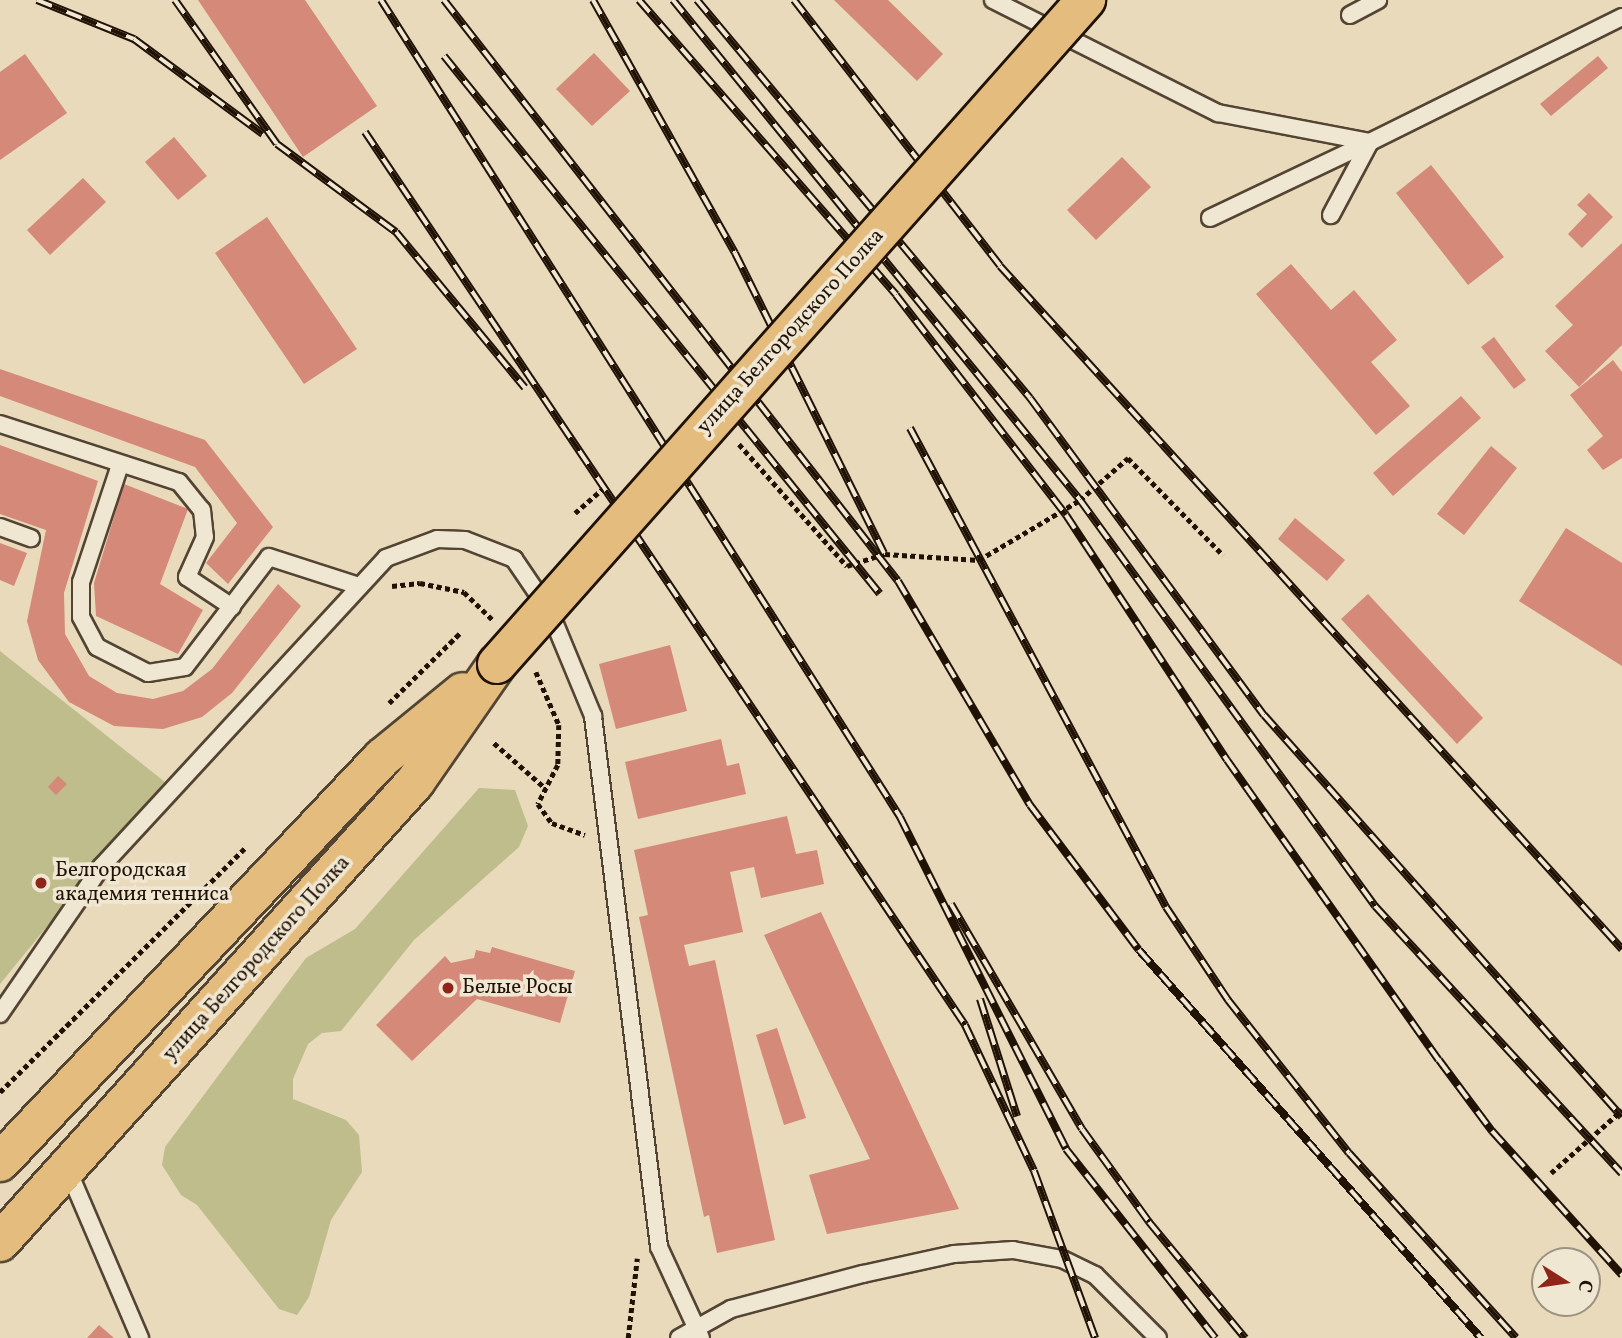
<!DOCTYPE html>
<meta charset="utf-8">
<style>
body{margin:0}
#map{position:relative;width:1622px;height:1338px;overflow:hidden;background:#e8dabb;font-family:Vollkorn,serif}
div>[style]{position:absolute}
.green>*{inset:0;background:#bebd8b}
.building>*{inset:0;background:#d48979}
.path>*{height:4.5px;margin-top:-2.25px;transform-origin:0;background:repeating-linear-gradient(90deg,#211206 0 5px,transparent 0 8.5px)}
.roads{filter:drop-shadow(2px 0 #534433) drop-shadow(-2px 0 #534433) drop-shadow(0 2px #534433) drop-shadow(0 -2px #534433)}
.service>*{height:16px;margin:-8px;padding:0 8px;transform-origin:8px;border-radius:8px;background:#f0e7d3}
.primary>*{height:38px;margin:-19px;padding:0 19px;transform-origin:19px;border-radius:19px;background:#e4bd7e}
.rail>*{height:8px;margin-top:-4px;transform-origin:0;background:repeating-linear-gradient(90deg,#f0e7d3 0 16px,#211206 0 32px);box-sizing:border-box;border-block:2px solid #211206}
.bridges{filter:drop-shadow(2px 0 #211206) drop-shadow(-2px 0 #211206) drop-shadow(0 2px #211206) drop-shadow(0 -2px #211206)}
.primary-bridge>*{height:38px;margin:-19px;padding:0 19px;transform-origin:19px;border-radius:19px;background:#e4bd7e}
.dots>*{width:19px;height:19px;translate:-50% -50%;box-sizing:border-box;border:4px solid #f0e7d3;border-radius:50%}
span{translate:-50% -50%;white-space:nowrap;text-align:center;line-height:1.15;-webkit-text-stroke:7px #f0e7d3;paint-order:stroke}
.street-label{font-size:21px;color:#211206}
.poi-label{font-size:21px;color:#211206}
.left{translate:0 -50%;text-align:left}
.north{position:absolute;left:1531px;top:1247px;width:70px;height:70px;box-sizing:border-box;background:#f0e7d3;border:2px solid #9d9281;border-radius:50%;rotate:102deg;font-size:19px;font-weight:700;line-height:28px;text-align:center;color:#211206}
.north::after{content:'';display:block;margin:auto;width:24px;height:32px;background:#8f2418;clip-path:polygon(50% 0,100% 100%,50% 72%,0 100%)}
</style>
<div id="map">
<div class="green">
<div style="clip-path:polygon(0 651px,165px 782px,0 984px)"></div>
<div style="clip-path:polygon(479px 788px,515px 790px,528px 826px,519px 847px,414px 940px,341px 1031px,322px 1033px,308px 1044px,293px 1079px,293px 1099px,346px 1120px,359px 1135px,362px 1172px,331px 1220px,309px 1297px,297px 1315px,279px 1309px,197px 1205px,181px 1195px,162px 1165px,165px 1147px,306px 958px,355px 929px)"></div>
</div>
<div class="building">
<div style="clip-path:polygon(198px 0,305px 0,377px 106px,303px 157px)"></div>
<div style="clip-path:polygon(834px 0,888px 0,943px 54px,917px 81px)"></div>
<div style="clip-path:polygon(594px 53px,630px 91px,592px 126px,556px 89px)"></div>
<div style="clip-path:polygon(25px 54px,67px 113px,0 160px,0 72px)"></div>
<div style="clip-path:polygon(1598px 56px,1608px 68px,1551px 116px,1540px 104px)"></div>
<div style="clip-path:polygon(174px 137px,207px 176px,178px 200px,145px 162px)"></div>
<div style="clip-path:polygon(1122px 157px,1151px 187px,1096px 240px,1067px 210px)"></div>
<div style="clip-path:polygon(1431px 165px,1504px 257px,1468px 285px,1396px 193px)"></div>
<div style="clip-path:polygon(83px 178px,106px 202px,50px 255px,27px 230px)"></div>
<div style="clip-path:polygon(1589px 193px,1613px 217px,1582px 248px,1568px 234px,1587px 214px,1577px 205px)"></div>
<div style="clip-path:polygon(267px 217px,357px 349px,304px 384px,215px 253px)"></div>
<div style="clip-path:polygon(1622px 243px,1622px 345px,1579px 387px,1545px 351px,1573px 325px,1555px 306px)"></div>
<div style="clip-path:polygon(1291px 264px,1331px 310px,1354px 290px,1397px 340px,1371px 362px,1410px 406px,1376px 435px,1256px 294px)"></div>
<div style="clip-path:polygon(1494px 337px,1526px 380px,1514px 389px,1481px 347px)"></div>
<div style="clip-path:polygon(1613px 360px,1622px 372px,1622px 458px,1603px 470px,1587px 450px,1603px 436px,1570px 395px)"></div>
<div style="clip-path:polygon(0 369px,205px 440px,273px 527px,228px 584px,206px 563px,237px 523px,195px 467px,0 396px)"></div>
<div style="clip-path:polygon(1461px 396px,1481px 418px,1393px 496px,1373px 473px)"></div>
<div style="clip-path:polygon(0 445px,98px 481px,64px 593px,65px 634px,89px 676px,117px 693px,153px 699px,183px 691px,212px 669px,278px 584px,301px 606px,232px 693px,202px 717px,163px 729px,114px 726px,69px 702px,38px 660px,27px 621px,46px 530px,0 514px)"></div>
<div style="clip-path:polygon(1491px 446px,1517px 468px,1464px 535px,1437px 514px)"></div>
<div style="clip-path:polygon(124px 484px,188px 509px,160px 584px,203px 610px,178px 654px,96px 616px,94px 583px)"></div>
<div style="clip-path:polygon(1295px 518px,1345px 560px,1327px 581px,1278px 539px)"></div>
<div style="clip-path:polygon(1566px 528px,1622px 563px,1622px 666px,1519px 601px)"></div>
<div style="clip-path:polygon(0 543px,27px 553px,14px 586px,0 580px)"></div>
<div style="clip-path:polygon(1368px 594px,1483px 718px,1457px 744px,1341px 619px)"></div>
<div style="clip-path:polygon(670px 645px,687px 711px,616px 729px,599px 664px)"></div>
<div style="clip-path:polygon(721px 739px,727px 766px,739px 763px,746px 794px,638px 819px,625px 762px)"></div>
<div style="clip-path:polygon(58px 776px,67px 784px,56px 795px,48px 787px)"></div>
<div style="clip-path:polygon(787px 816px,796px 854px,817px 850px,824px 884px,761px 898px,754px 867px,730px 872px,743px 932px,684px 945px,689px 966px,715px 960px,775px 1240px,717px 1253px,709px 1215px,704px 1217px,639px 917px,648px 915px,634px 850px)"></div>
<div style="clip-path:polygon(821px 912px,959px 1209px,827px 1234px,809px 1175px,870px 1159px,764px 935px)"></div>
<div style="clip-path:polygon(492px 947px,575px 971px,560px 1023px,477px 999px,412px 1061px,376px 1025px,445px 956px,451px 963px,474px 958px,476px 950px,490px 953px)"></div>
<div style="clip-path:polygon(777px 1028px,806px 1118px,784px 1125px,756px 1035px)"></div>
<div style="clip-path:polygon(99px 1325px,114px 1338px,87px 1338px)"></div>
</div>
<div class="path">
<div style="left:739px;top:444px;width:163px;rotate:48.5deg"></div>
<div style="left:847px;top:566px;width:40px;rotate:-18deg"></div>
<div style="left:885px;top:554px;width:94px;rotate:3.7deg"></div>
<div style="left:979px;top:560px;width:117px;rotate:-30.7deg"></div>
<div style="left:1080px;top:500px;width:64px;rotate:-41.2deg"></div>
<div style="left:1128px;top:458px;width:136px;rotate:45.6deg"></div>
<div style="left:575px;top:513px;width:41px;rotate:-41.1deg"></div>
<div style="left:392px;top:586px;width:28px;rotate:-6deg"></div>
<div style="left:420px;top:583px;width:45px;rotate:11.6deg"></div>
<div style="left:464px;top:592px;width:40px;rotate:44deg"></div>
<div style="left:536px;top:672px;width:58px;rotate:66.5deg"></div>
<div style="left:559px;top:725px;width:40px;rotate:91.4deg"></div>
<div style="left:558px;top:765px;width:44px;rotate:117.1deg"></div>
<div style="left:538px;top:804px;width:24px;rotate:54deg"></div>
<div style="left:552px;top:823px;width:35px;rotate:20deg"></div>
<div style="left:389px;top:703px;width:101px;rotate:-44.6deg"></div>
<div style="left:494px;top:743px;width:67px;rotate:41.3deg"></div>
<div style="left:0;top:1092px;width:346px;rotate:-44.9deg"></div>
<div style="left:1551px;top:1173px;width:95px;rotate:-41.6deg"></div>
<div style="left:628px;top:1338px;width:80px;rotate:-83.5deg"></div>
</div>
<div class="roads">
<div class="service">
<div style="left:993px;top:0;width:252px;rotate:26.7deg"></div>
<div style="left:1218px;top:113px;width:155px;rotate:10.8deg"></div>
<div style="left:1370px;top:142px;width:281px;rotate:-26.4deg"></div>
<div style="left:1350px;top:15px;width:32px;rotate:-28deg"></div>
<div style="left:1210px;top:218px;width:177px;rotate:-25.4deg"></div>
<div style="left:1370px;top:142px;width:83px;rotate:118.1deg"></div>
<div style="left:0;top:424px;width:188px;rotate:18deg"></div>
<div style="left:179px;top:482px;width:36px;rotate:51deg"></div>
<div style="left:202px;top:510px;width:27px;rotate:84deg"></div>
<div style="left:205px;top:537px;width:44px;rotate:114.2deg"></div>
<div style="left:187px;top:577px;width:54px;rotate:33.7deg"></div>
<div style="left:120px;top:465px;width:123px;rotate:108.4deg"></div>
<div style="left:81px;top:582px;width:35px;rotate:90deg"></div>
<div style="left:81px;top:617px;width:34px;rotate:62deg"></div>
<div style="left:97px;top:647px;width:57px;rotate:27deg"></div>
<div style="left:148px;top:673px;width:37px;rotate:-9deg"></div>
<div style="left:185px;top:667px;width:138px;rotate:-52.6deg"></div>
<div style="left:269px;top:557px;width:95px;rotate:17.9deg"></div>
<div style="left:0;top:527px;width:33px;rotate:20deg"></div>
<div style="left:0;top:1014px;width:178px;rotate:-55.5deg"></div>
<div style="left:101px;top:867px;width:420px;rotate:-47.3deg"></div>
<div style="left:386px;top:558px;width:54px;rotate:-20.4deg"></div>
<div style="left:437px;top:539px;width:28px;rotate:2deg"></div>
<div style="left:465px;top:540px;width:53px;rotate:21.2deg"></div>
<div style="left:514px;top:559px;width:64px;rotate:55.8deg"></div>
<div style="left:550px;top:612px;width:113px;rotate:67.5deg"></div>
<div style="left:593px;top:716px;width:535px;rotate:82.91deg"></div>
<div style="left:659px;top:1247px;width:100px;rotate:65.2deg"></div>
<div style="left:68px;top:1170px;width:183px;rotate:66.8deg"></div>
<div style="left:679px;top:1338px;width:60px;rotate:-29.1deg"></div>
<div style="left:731px;top:1309px;width:137px;rotate:-14.9deg"></div>
<div style="left:863px;top:1274px;width:93px;rotate:-12.4deg"></div>
<div style="left:954px;top:1254px;width:59px;rotate:-3.9deg"></div>
<div style="left:1013px;top:1250px;width:50px;rotate:10.4deg"></div>
<div style="left:1062px;top:1259px;width:37px;rotate:26deg"></div>
<div style="left:1095px;top:1275px;width:89px;rotate:45deg"></div>
</div>
<div class="primary">
<div style="left:0;top:1162px;width:556px;rotate:-46.6deg"></div>
<div style="left:382px;top:758px;width:104px;rotate:-39.2deg"></div>
<div style="left:0;top:1242px;width:620px;rotate:-47.94deg"></div>
<div style="left:415px;top:782px;width:144px;rotate:-55.2deg"></div>
</div>
</div>
<div class="rail">
<div style="left:37px;top:0;width:105px;rotate:21.9deg"></div>
<div style="left:134px;top:39px;width:160px;rotate:36.4deg"></div>
<div style="left:175px;top:0;width:176px;rotate:54.7deg"></div>
<div style="left:277px;top:144px;width:148px;rotate:36.5deg"></div>
<div style="left:396px;top:232px;width:202px;rotate:50.4deg"></div>
<div style="left:381px;top:0;width:968px;rotate:57.57deg"></div>
<div style="left:900px;top:817px;width:371px;rotate:63.4deg"></div>
<div style="left:1066px;top:1149px;width:241px;rotate:51.7deg"></div>
<div style="left:444px;top:0;width:737px;rotate:52deg"></div>
<div style="left:898px;top:581px;width:260px;rotate:59.5deg"></div>
<div style="left:1030px;top:805px;width:181px;rotate:53.1deg"></div>
<div style="left:1139px;top:950px;width:517px;rotate:48.61deg"></div>
<div style="left:593px;top:0;width:290px;rotate:60.7deg"></div>
<div style="left:735px;top:253px;width:335px;rotate:63.6deg"></div>
<div style="left:639px;top:0;width:391px;rotate:48.9deg"></div>
<div style="left:896px;top:295px;width:278px;rotate:52.3deg"></div>
<div style="left:1066px;top:515px;width:293px;rotate:56.7deg"></div>
<div style="left:1227px;top:760px;width:367px;rotate:54.8deg"></div>
<div style="left:1439px;top:1060px;width:89px;rotate:53.3deg"></div>
<div style="left:1492px;top:1131px;width:194px;rotate:47.9deg"></div>
<div style="left:673px;top:0;width:645px;rotate:50.85deg"></div>
<div style="left:1080px;top:500px;width:502px;rotate:54deg"></div>
<div style="left:1375px;top:906px;width:364px;rotate:47.3deg"></div>
<div style="left:697px;top:0;width:519px;rotate:50.08deg"></div>
<div style="left:1030px;top:398px;width:394px;rotate:53.6deg"></div>
<div style="left:1264px;top:715px;width:538px;rotate:48.31deg"></div>
<div style="left:794px;top:0;width:336px;rotate:52.2deg"></div>
<div style="left:1000px;top:266px;width:924px;rotate:47.68deg"></div>
<div style="left:444px;top:56px;width:692px;rotate:50.98deg"></div>
<div style="left:365px;top:132px;width:1076px;rotate:56.1deg"></div>
<div style="left:965px;top:1025px;width:161px;rotate:64.7deg"></div>
<div style="left:1034px;top:1171px;width:178px;rotate:69.9deg"></div>
<div style="left:910px;top:428px;width:543px;rotate:61.88deg"></div>
<div style="left:1166px;top:907px;width:112px;rotate:56.3deg"></div>
<div style="left:1228px;top:1000px;width:195px;rotate:51.7deg"></div>
<div style="left:1349px;top:1153px;width:249px;rotate:47.9deg"></div>
<div style="left:951px;top:904px;width:260px;rotate:59.8deg"></div>
<div style="left:1082px;top:1129px;width:115px;rotate:54.2deg"></div>
<div style="left:1149px;top:1222px;width:151px;rotate:50.4deg"></div>
<div style="left:980px;top:999px;width:123px;rotate:72.5deg"></div>
</div>
<div class="bridges">
<div class="primary-bridge">
<div style="left:497px;top:664px;width:888px;rotate:-48.43deg"></div>
</div>
</div>
<div class="dots">
<div style="left:41px;top:883px;background:#8f2418"></div>
<div style="left:448px;top:988px;background:#8f2418"></div>
</div>
<div class="street-label">
<span style="left:791px;top:332px;rotate:-48deg">улица Белгородского Полка</span>
<span style="left:257px;top:959px;rotate:-48deg">улица Белгородского Полка</span>
</div>
<div class="poi-label">
<span class="left" style="left:55px;top:883px">Белгородская<br>академия тенниса</span>
<span class="left" style="left:462px;top:988px">Белые Росы</span>
</div>
<div class="north">С</div>
</div>
